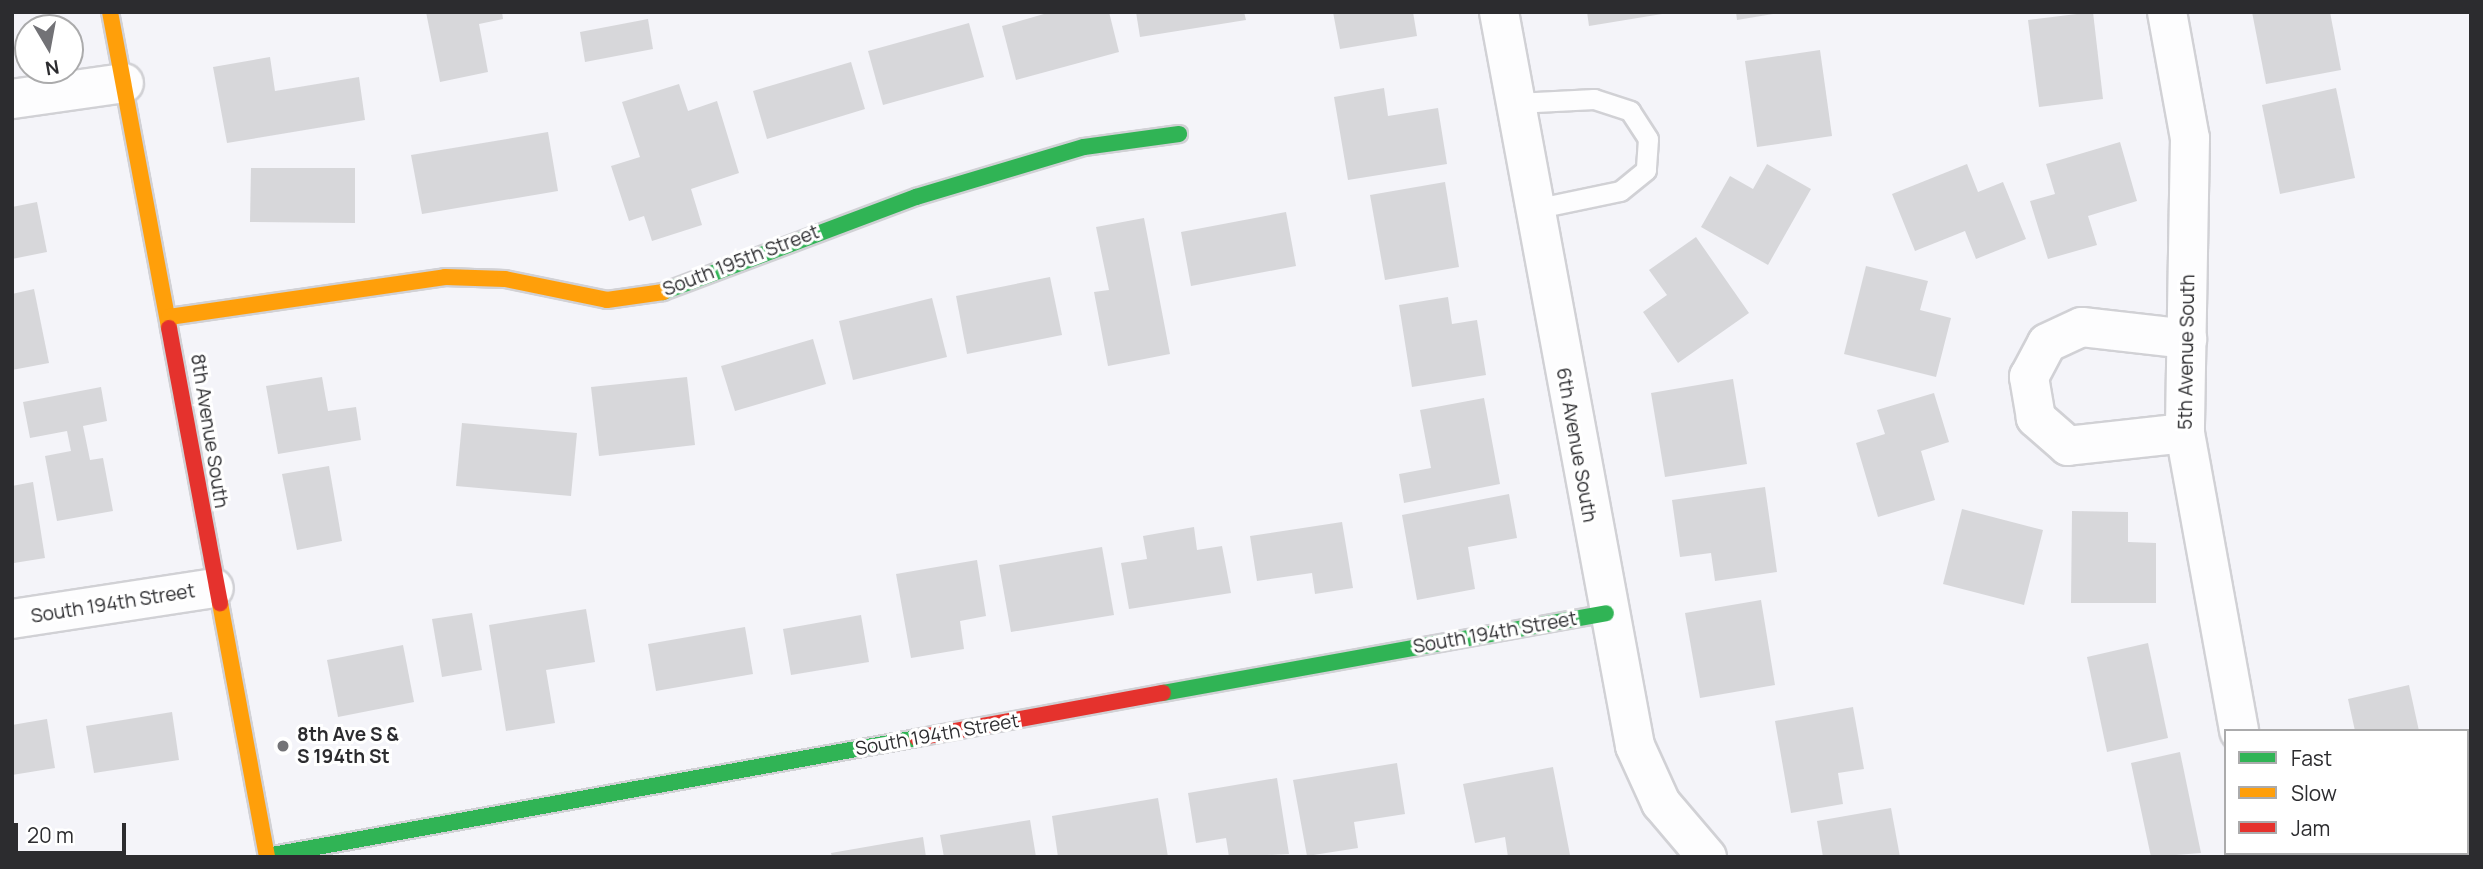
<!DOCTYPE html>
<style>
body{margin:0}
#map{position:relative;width:2483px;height:869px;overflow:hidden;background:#f4f4f9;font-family:Manrope,sans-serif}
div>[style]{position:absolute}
.building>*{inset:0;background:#d7d7da}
.roads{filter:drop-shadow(2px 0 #d1d1d5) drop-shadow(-2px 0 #d1d1d5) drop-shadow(0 2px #d1d1d5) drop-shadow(0 -2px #d1d1d5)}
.lane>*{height:19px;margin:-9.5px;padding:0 9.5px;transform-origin:9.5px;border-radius:9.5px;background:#fdfdfe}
.street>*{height:38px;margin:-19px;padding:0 19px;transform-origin:19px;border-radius:19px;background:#fdfdfe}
.fast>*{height:16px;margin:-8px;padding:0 8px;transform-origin:8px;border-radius:8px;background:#30b455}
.slow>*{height:16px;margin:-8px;padding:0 8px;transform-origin:8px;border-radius:8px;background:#ff9f0a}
.jam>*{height:16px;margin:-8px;padding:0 8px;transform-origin:8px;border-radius:8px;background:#e5322d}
.dots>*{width:19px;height:19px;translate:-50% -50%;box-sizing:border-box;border:4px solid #fff;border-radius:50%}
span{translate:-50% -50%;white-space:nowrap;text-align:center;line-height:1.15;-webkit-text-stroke:6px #fff;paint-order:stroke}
.street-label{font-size:19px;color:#2c2c2f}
.poi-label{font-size:19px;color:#2c2c2f;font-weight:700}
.left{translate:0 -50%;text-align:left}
.frame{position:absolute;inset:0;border:14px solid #2c2c2f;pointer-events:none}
.legend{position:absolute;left:2224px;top:729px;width:245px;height:126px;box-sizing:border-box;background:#fff;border:2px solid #ababac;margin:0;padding:9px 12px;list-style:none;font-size:21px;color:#2c2c2f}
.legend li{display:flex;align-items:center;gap:14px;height:35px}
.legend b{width:35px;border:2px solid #ababac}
.north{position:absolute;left:14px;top:14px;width:70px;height:70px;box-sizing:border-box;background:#fff;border:2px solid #ababac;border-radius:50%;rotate:170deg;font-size:19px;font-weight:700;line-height:28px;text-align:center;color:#2c2c2f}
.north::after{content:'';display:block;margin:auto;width:24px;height:32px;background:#727276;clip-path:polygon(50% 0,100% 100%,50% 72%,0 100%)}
.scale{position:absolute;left:14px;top:823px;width:112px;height:32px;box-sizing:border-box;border:4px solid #2c2c2f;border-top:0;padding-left:9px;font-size:21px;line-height:24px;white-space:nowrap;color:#2c2c2f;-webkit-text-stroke:5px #fff;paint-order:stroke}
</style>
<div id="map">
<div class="building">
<div style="clip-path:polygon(426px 12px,502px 12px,503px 19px,479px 24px,488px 72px,440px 82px)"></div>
<div style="clip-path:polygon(1051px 12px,1109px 12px,1119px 52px,1016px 80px,1002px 26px)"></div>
<div style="clip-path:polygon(1136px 12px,1244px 12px,1246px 20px,1140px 37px)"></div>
<div style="clip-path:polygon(1333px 12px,1413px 12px,1417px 36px,1340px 49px)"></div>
<div style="clip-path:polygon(1587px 12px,1662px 12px,1662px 14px,1589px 26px)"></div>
<div style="clip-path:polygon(1736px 12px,1773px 12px,1773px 14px,1737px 20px)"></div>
<div style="clip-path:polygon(2093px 12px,2103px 99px,2039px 107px,2028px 20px)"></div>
<div style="clip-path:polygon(2252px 12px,2330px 12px,2341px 70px,2266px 84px)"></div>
<div style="clip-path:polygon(648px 19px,653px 49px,585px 62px,580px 32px)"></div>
<div style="clip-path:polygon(969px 23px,984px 77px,883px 105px,868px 51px)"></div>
<div style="clip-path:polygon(1820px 50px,1832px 136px,1757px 147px,1745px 61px)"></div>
<div style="clip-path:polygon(270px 57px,275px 91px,359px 77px,365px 120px,227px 143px,213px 67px)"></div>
<div style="clip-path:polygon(851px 62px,865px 109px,767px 139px,753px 91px)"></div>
<div style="clip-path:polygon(679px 84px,688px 111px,717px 101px,739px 173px,691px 189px,702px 225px,652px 241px,644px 216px,629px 221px,611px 166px,640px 157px,622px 102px)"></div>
<div style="clip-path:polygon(1384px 88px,1388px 116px,1438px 108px,1447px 164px,1348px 180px,1334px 97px)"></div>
<div style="clip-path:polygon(2336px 88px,2355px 178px,2280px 194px,2262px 105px)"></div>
<div style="clip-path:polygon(548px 132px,558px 191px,422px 214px,411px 155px)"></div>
<div style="clip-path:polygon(2120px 142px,2137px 201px,2088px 216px,2097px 245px,2048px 259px,2030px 201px,2055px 194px,2046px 164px)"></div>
<div style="clip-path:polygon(1767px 164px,1811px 189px,1768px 265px,1701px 227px,1730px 176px,1753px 189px)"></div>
<div style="clip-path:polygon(1967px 164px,1978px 192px,2003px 182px,2026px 239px,1976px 259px,1965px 231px,1915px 251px,1892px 194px)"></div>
<div style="clip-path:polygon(251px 168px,355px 168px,355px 223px,250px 222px)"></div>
<div style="clip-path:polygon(1445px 182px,1459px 267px,1385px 280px,1370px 195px)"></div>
<div style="clip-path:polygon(37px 202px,47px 252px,12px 259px,12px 207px)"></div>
<div style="clip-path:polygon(1286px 212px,1296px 266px,1191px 286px,1181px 232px)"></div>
<div style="clip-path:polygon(1144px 218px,1170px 354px,1108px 366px,1094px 292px,1109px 290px,1096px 227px)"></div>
<div style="clip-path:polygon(1696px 237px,1749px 313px,1678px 363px,1643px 312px,1667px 295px,1649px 270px)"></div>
<div style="clip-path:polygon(1866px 266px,1928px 281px,1920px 310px,1951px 318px,1936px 377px,1844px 354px)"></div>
<div style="clip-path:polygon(1050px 277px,1062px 335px,967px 354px,956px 296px)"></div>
<div style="clip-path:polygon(34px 289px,49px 363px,12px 370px,12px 294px)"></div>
<div style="clip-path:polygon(1448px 297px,1452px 324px,1477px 320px,1486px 375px,1412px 387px,1399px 305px)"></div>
<div style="clip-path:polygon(932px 298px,947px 357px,853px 380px,839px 321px)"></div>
<div style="clip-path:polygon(813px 339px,826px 384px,735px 411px,721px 366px)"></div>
<div style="clip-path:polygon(322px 377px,328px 411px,356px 407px,361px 440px,278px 454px,266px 386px)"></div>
<div style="clip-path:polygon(687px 377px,695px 445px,599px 456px,591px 387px)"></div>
<div style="clip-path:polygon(1733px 379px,1747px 464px,1665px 477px,1651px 393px)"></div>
<div style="clip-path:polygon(101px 387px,107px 421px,83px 426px,90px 460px,103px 458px,113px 511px,57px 521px,45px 456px,71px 451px,67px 431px,30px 438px,23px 402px)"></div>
<div style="clip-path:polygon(1934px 393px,1949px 442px,1921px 451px,1935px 500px,1878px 517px,1856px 443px,1885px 434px,1877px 410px)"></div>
<div style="clip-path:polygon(1484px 398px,1500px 484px,1404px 503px,1399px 474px,1431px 468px,1420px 410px)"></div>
<div style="clip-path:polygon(462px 423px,577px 433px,571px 496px,456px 486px)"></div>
<div style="clip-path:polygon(329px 466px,342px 541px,297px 550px,282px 474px)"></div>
<div style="clip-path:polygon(33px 482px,45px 558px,14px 563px,12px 486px)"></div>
<div style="clip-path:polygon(1765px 487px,1777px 572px,1715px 581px,1711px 553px,1680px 557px,1672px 500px)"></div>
<div style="clip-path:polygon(1509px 494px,1517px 538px,1468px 547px,1475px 589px,1417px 600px,1402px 515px)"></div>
<div style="clip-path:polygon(1962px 509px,2043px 530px,2024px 605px,1943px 584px)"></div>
<div style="clip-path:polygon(2072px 511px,2128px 512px,2128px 542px,2156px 543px,2156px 603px,2071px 603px)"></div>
<div style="clip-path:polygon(1342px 522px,1353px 588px,1315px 594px,1312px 573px,1257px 581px,1250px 536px)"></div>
<div style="clip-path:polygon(1194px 527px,1197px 550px,1222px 546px,1231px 593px,1129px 609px,1121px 563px,1147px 559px,1143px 536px)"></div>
<div style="clip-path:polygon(1102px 547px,1114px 615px,1011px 632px,999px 565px)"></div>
<div style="clip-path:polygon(977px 560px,986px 616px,960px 621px,964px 649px,911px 658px,896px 574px)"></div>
<div style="clip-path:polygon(1761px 600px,1775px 685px,1700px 698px,1685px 613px)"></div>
<div style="clip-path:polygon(586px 609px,595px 662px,546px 670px,555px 723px,506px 731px,489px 625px)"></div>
<div style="clip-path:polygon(472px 613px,482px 670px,442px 677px,432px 619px)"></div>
<div style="clip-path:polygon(861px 615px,869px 662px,791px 675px,783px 629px)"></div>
<div style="clip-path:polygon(745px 627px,753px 674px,656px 691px,648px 644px)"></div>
<div style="clip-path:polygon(2148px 643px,2168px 738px,2107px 752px,2087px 657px)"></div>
<div style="clip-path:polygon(403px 645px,414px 702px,338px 717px,327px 660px)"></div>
<div style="clip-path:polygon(2409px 685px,2419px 731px,2355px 731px,2348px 699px)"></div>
<div style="clip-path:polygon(1853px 707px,1864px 769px,1838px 773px,1843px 804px,1791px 813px,1775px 721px)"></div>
<div style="clip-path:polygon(172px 712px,179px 760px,94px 773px,86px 726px)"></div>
<div style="clip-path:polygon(47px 719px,55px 768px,12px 775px,12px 725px)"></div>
<div style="clip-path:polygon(2180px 752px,2201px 853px,2151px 857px,2131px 763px)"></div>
<div style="clip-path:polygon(1397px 763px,1405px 814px,1354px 822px,1358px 848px,1307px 856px,1293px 780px)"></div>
<div style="clip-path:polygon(1553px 767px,1570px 855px,1508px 857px,1505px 837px,1475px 843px,1463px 784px)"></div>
<div style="clip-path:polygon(1277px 778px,1289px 854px,1229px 857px,1226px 838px,1196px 843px,1188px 793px)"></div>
<div style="clip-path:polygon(1158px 798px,1168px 857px,1058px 857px,1052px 816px)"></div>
<div style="clip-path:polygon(1891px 808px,1900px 857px,1823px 857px,1817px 821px)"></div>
<div style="clip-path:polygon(1030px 820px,1036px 857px,944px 857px,940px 835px)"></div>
<div style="clip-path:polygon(923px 837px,926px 857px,832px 857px,831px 853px)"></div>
</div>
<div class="roads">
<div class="lane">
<div style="left:1516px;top:103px;width:78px;rotate:-2.9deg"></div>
<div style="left:1594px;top:99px;width:38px;rotate:18deg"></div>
<div style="left:1630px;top:111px;width:33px;rotate:57deg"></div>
<div style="left:1648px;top:139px;width:31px;rotate:94deg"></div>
<div style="left:1646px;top:170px;width:33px;rotate:141deg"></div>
<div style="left:1620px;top:191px;width:88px;rotate:168.2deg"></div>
</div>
<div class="street">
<div style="left:1499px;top:12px;width:746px;rotate:79.5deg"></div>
<div style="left:1635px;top:746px;width:63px;rotate:65.5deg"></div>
<div style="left:1661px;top:803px;width:71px;rotate:49.6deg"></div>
<div style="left:2167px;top:12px;width:128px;rotate:79.7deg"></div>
<div style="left:2190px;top:138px;width:295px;rotate:91deg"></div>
<div style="left:2185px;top:433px;width:303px;rotate:79.7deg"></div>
<div style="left:12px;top:99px;width:113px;rotate:-8.1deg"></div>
<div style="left:2185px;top:433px;width:118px;rotate:173.7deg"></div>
<div style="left:2068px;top:446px;width:43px;rotate:-138.8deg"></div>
<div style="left:2036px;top:418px;width:42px;rotate:-99.7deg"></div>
<div style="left:2029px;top:377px;width:38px;rotate:-62deg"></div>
<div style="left:2047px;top:343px;width:38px;rotate:-25deg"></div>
<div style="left:2082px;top:327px;width:106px;rotate:6.5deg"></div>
<div style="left:12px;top:619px;width:204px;rotate:-8.7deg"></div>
<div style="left:2261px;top:853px;width:4px;rotate:90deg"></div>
<div style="left:2464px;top:857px;width:7px;rotate:-16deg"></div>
</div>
<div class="fast">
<div style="left:663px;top:292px;width:270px;rotate:-20.6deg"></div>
<div style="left:916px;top:197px;width:175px;rotate:-16.6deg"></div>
<div style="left:1084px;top:147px;width:96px;rotate:-7.8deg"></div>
<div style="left:1163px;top:693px;width:450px;rotate:-10.2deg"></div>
<div style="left:267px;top:856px;width:661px;rotate:-10.29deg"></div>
</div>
<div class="slow">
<div style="left:110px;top:12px;width:321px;rotate:79.4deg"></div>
<div style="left:169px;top:317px;width:279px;rotate:-8.2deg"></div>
<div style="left:445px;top:277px;width:60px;rotate:1.9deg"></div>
<div style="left:505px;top:279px;width:104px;rotate:11.6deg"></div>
<div style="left:607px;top:300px;width:57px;rotate:-8.1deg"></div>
<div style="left:220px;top:603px;width:258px;rotate:79.5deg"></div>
</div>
<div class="jam">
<div style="left:169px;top:328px;width:280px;rotate:79.5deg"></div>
<div style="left:917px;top:738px;width:250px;rotate:-10.4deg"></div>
</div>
</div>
<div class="dots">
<div style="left:283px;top:746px;background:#727276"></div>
</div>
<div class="street-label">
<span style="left:741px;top:261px;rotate:-21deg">South 195th Street</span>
<span style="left:2187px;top:352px;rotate:-89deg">5th Avenue South</span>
<span style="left:209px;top:431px;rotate:81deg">8th Avenue South</span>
<span style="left:1576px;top:445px;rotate:80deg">6th Avenue South</span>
<span style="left:113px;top:604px;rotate:-9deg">South 194th Street</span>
<span style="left:1495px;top:633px;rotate:-10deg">South 194th Street</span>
<span style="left:937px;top:735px;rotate:-10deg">South 194th Street</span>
</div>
<div class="poi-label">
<span class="left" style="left:297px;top:746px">8th Ave S &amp;<br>S 194th St</span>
</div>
<div class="frame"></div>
<ul class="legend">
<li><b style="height:9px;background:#30b455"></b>Fast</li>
<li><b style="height:9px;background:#ff9f0a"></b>Slow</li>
<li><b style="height:9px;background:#e5322d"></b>Jam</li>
</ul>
<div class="north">N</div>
<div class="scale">20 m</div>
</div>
